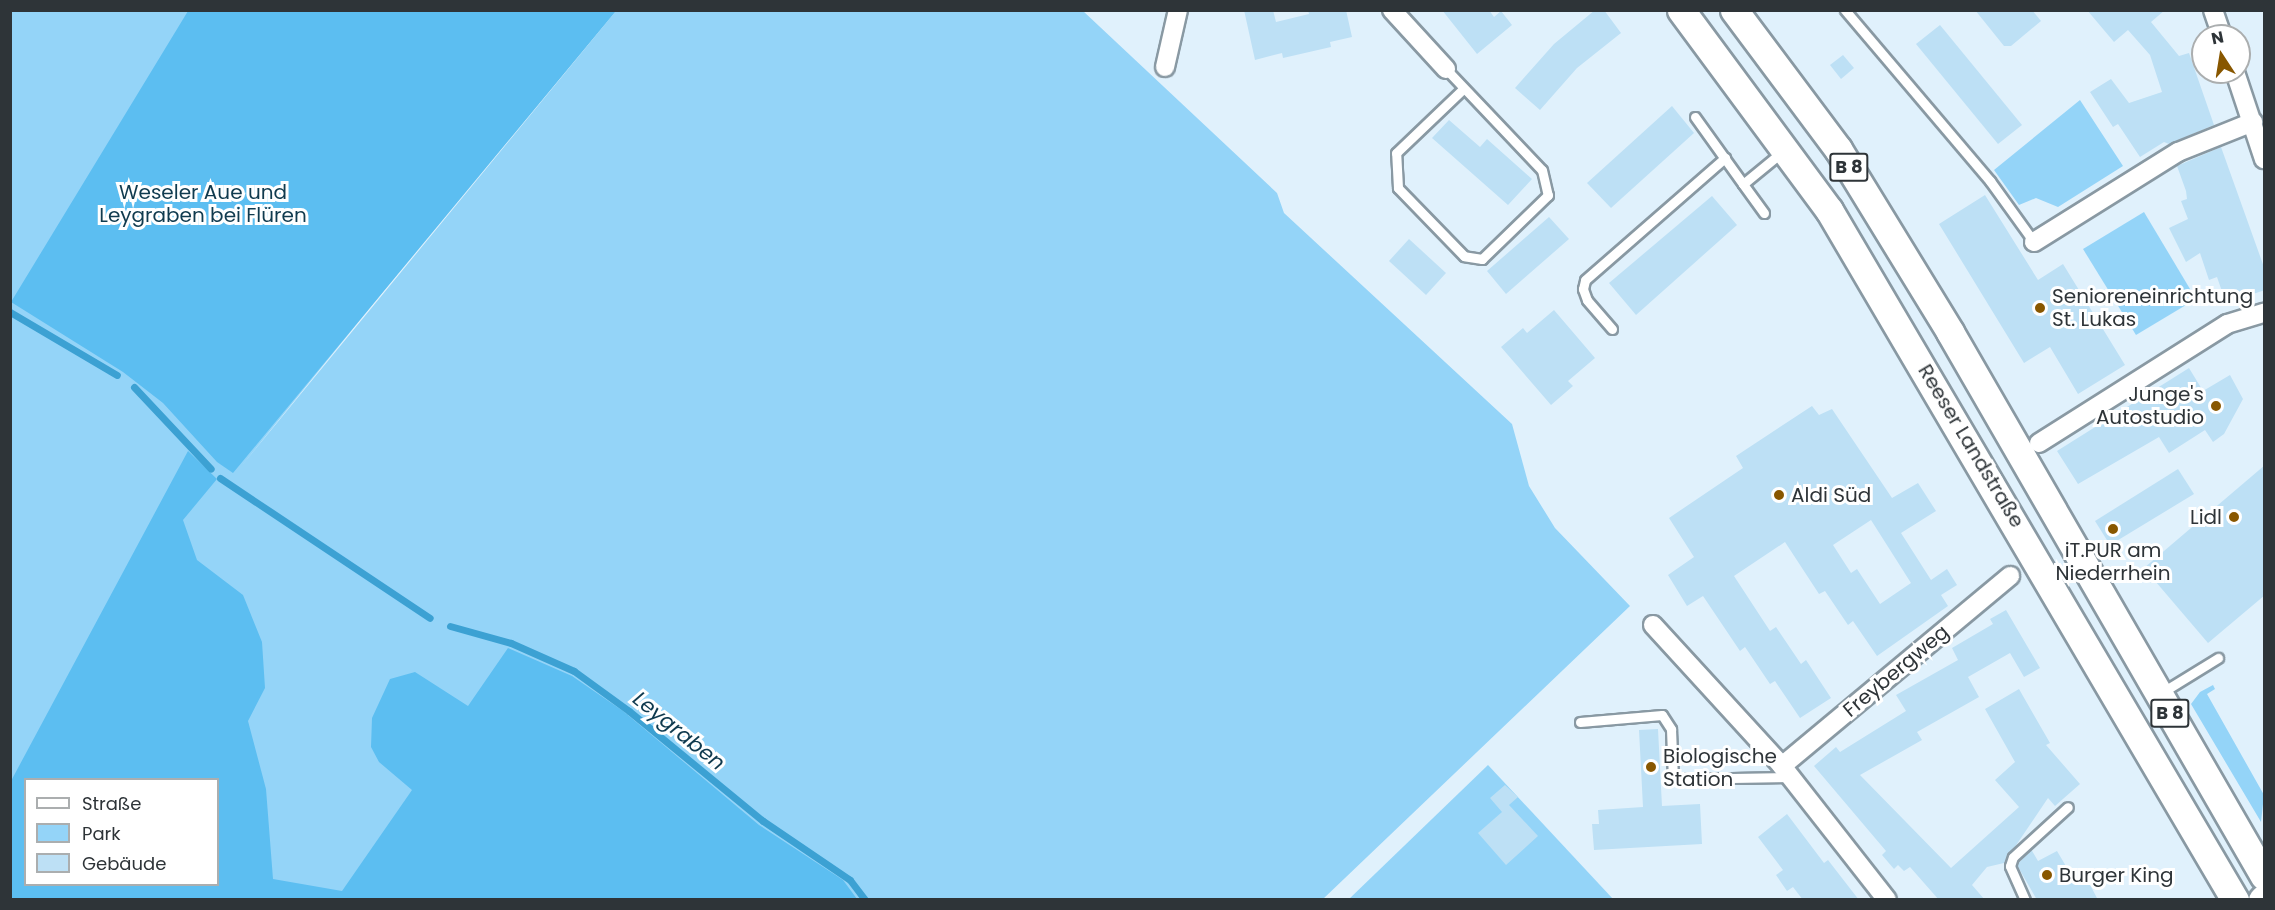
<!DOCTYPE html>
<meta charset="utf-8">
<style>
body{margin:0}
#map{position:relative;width:2275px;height:910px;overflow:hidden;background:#e0f1fc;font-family:Poppins,sans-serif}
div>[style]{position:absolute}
.green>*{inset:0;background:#94d4f8}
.forest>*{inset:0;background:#5cbef1}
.stream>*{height:7px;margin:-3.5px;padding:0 3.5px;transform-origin:3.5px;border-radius:3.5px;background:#3ca1d3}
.building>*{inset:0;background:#bde0f5}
.roads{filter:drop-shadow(2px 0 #8999a3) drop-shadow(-2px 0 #8999a3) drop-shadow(0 2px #8999a3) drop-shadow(0 -2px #8999a3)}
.lane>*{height:9px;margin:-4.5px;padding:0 4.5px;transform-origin:4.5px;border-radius:4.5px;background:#fff}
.street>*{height:18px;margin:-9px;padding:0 9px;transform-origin:9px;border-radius:9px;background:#fff}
.primary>*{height:27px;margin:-13.5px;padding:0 13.5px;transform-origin:13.5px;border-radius:13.5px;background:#fff}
.dots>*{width:16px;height:16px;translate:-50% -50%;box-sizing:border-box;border:3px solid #fff;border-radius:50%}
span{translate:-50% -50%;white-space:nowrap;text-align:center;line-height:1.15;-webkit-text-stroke:6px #fff;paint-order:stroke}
.shield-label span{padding:2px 4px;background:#fff;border:2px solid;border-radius:4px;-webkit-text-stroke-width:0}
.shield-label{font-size:18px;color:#2e3438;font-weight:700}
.park-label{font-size:20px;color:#103b4f}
.poi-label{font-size:20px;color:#2e3438}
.left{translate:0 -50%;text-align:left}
.right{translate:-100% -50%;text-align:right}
.street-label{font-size:20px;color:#2e3438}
.water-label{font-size:21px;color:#0f3a4f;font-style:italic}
.frame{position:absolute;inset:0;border:12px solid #2e3438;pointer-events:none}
.legend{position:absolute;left:24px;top:778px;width:195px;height:108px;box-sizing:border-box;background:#fff;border:2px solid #abaeaf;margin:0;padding:8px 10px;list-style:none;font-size:18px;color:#2e3438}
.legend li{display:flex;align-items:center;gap:12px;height:30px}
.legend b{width:30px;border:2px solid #abaeaf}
.north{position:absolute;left:2191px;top:24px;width:60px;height:60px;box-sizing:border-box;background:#fff;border:2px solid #abaeaf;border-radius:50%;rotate:348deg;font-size:16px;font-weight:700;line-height:24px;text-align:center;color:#2e3438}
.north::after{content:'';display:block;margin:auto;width:21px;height:27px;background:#885700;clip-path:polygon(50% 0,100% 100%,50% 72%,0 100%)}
</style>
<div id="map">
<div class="green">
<div style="clip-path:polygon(evenodd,10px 11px,611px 11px,239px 469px,616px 11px,1083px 11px,1277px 193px,1284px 213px,1512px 424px,1529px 486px,1555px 528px,1630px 606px,1323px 899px,11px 899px,10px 11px,26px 780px,218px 780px,218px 884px,26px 884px,26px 780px)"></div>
<div style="clip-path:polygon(2080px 100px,2123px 166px,2058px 207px,2036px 198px,2019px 205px,1994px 170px)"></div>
<div style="clip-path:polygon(2144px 212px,2196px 299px,2136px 335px,2083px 249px)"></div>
<div style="clip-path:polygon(2213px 685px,2215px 689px,2207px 694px,2264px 795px,2261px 822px,2191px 704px,2200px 692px)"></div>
<div style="clip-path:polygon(1488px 765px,1613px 899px,1348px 900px)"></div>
</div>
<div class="forest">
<div style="clip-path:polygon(188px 11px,616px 11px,233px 473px,217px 462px,163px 403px,123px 372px,11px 302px)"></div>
<div style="clip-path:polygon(evenodd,188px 451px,217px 479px,183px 520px,197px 560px,243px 595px,262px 642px,265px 688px,248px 721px,266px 789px,273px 879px,342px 891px,412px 790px,379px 762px,371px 747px,372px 718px,390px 679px,415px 672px,468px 706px,508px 648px,572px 676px,623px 711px,759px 825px,843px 880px,857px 899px,11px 899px,11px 781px,188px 451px,26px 780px,218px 780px,218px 884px,26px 884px,26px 780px)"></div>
</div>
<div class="stream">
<div style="left:10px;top:312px;width:124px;rotate:30.5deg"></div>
<div style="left:134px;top:387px;width:112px;rotate:46.8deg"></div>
<div style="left:220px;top:478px;width:252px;rotate:33.7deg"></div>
<div style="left:450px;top:626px;width:63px;rotate:15.6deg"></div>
<div style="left:511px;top:643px;width:69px;rotate:24deg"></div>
<div style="left:574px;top:671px;width:68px;rotate:36deg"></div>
<div style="left:629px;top:711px;width:173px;rotate:39.4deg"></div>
<div style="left:763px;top:821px;width:105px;rotate:34.1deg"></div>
<div style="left:850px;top:880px;width:25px;rotate:53deg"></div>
</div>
<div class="building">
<div style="clip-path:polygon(1244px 10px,1273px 10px,1276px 22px,1309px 14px,1308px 10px,1346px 10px,1352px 37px,1330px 42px,1331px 47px,1283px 58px,1282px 53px,1255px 60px)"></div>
<div style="clip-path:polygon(1442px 10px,1489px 10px,1494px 17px,1501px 11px,1512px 25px,1477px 54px)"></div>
<div style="clip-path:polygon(1595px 10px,1604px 10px,1621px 33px,1577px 68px,1540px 110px,1515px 88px,1554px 44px)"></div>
<div style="clip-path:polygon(1975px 10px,2032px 10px,2041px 21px,2011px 46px,2004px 46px)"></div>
<div style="clip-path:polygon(2087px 10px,2165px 10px,2151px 22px,2179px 56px,2189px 53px,2214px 125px,2169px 144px,2164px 142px,2140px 157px,2118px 124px,2113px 127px,2090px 92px,2111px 79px,2129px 103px,2162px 92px,2150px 55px,2128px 30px,2114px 42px)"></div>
<div style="clip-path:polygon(1940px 25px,2022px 125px,1998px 144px,1916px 44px)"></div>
<div style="clip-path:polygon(1843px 55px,1854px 68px,1841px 79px,1830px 65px)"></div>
<div style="clip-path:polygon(1672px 106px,1694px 133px,1611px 208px,1587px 183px)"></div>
<div style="clip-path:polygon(1449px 120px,1480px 147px,1487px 139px,1532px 179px,1508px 205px,1432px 138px)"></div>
<div style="clip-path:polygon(2221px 147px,2265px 270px,2265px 290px,2226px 303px,2217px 277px,2209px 280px,2200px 253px,2186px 262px,2169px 228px,2188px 219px,2181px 201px,2187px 199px,2186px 191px,2177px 166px)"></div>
<div style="clip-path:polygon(1985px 195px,2038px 280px,2063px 264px,2125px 365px,2078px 394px,2050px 347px,2024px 363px,1939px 224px)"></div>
<div style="clip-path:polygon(1712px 196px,1737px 225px,1636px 315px,1609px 283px)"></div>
<div style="clip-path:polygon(1549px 217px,1569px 239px,1506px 294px,1487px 271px)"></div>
<div style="clip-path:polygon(1409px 239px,1446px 273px,1426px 295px,1389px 261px)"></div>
<div style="clip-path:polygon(1554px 310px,1595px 358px,1568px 381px,1573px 386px,1551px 405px,1501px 347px,1523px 328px,1527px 333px)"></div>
<div style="clip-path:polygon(2189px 368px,2203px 391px,2230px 375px,2243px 399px,2224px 434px,2213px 442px,2205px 430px,2169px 453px,2159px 437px,2078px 484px,2057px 451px)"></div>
<div style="clip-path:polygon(evenodd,1812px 406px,1819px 415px,1832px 409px,1892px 498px,1918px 483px,1936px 511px,1901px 533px,1931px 580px,1947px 569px,1957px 585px,1941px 595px,1948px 606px,1877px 656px,1853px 621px,1848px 625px,1825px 591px,1819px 594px,1785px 542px,1734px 576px,1770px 631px,1776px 627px,1801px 664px,1806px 660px,1831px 698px,1800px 718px,1775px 681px,1770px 684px,1745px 647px,1740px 651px,1703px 596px,1687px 606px,1668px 575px,1694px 557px,1669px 518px,1743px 468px,1736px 456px,1812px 406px,1871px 520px,1911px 583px,1880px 604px,1857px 569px,1851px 573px,1833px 545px,1871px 520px)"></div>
<div style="clip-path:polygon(2265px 465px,2265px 595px,2208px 643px,2144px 568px)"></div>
<div style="clip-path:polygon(2178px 469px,2194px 494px,2110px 545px,2095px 521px)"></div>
<div style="clip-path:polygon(2006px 610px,2040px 668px,2024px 677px,2010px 653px,1968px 677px,1979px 697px,1917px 732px,1922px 740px,1860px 775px,1951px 868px,2019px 807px,1995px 780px,2015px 762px,1985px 709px,2019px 689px,2050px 743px,2046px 745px,2080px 784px,2055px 806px,2048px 798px,2004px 863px,1987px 867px,1972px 885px,1985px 900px,1939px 900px,1910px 867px,1904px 871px,1898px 865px,1894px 869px,1882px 855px,1886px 851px,1814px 766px,1836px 747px,1840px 752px,1906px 711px,1896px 695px,1958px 660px,1952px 648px,1993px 624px,1990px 619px)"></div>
<div style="clip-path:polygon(1658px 729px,1662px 806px,1700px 804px,1702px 844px,1594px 850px,1592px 824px,1599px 824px,1598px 810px,1643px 807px,1639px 730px)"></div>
<div style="clip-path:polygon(1505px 785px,1518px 797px,1509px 805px,1538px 836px,1506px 865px,1478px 833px,1502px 812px,1490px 798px)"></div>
<div style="clip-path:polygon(1787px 814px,1824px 863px,1828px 860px,1859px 900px,1803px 900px,1793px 887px,1787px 891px,1776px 875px,1783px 870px,1758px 837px)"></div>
<div style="clip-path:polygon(2031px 849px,2038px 861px,2057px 851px,2076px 883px,2086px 877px,2098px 900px,2037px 900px,2017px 865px)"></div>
</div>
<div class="roads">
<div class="lane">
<div style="left:1845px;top:10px;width:224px;rotate:49.7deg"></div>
<div style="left:1990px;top:181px;width:75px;rotate:54.2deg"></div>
<div style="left:1446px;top:69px;width:139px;rotate:46.5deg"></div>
<div style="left:1542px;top:170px;width:26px;rotate:77deg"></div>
<div style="left:1548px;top:195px;width:92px;rotate:135.9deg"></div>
<div style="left:1482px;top:259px;width:18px;rotate:-171deg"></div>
<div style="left:1464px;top:256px;width:95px;rotate:-134.1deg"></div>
<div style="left:1398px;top:188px;width:35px;rotate:-93deg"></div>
<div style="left:1396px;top:153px;width:93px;rotate:-43.7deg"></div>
<div style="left:1695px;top:117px;width:82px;rotate:54.4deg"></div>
<div style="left:1764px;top:213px;width:36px;rotate:-126deg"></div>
<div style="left:1743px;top:184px;width:50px;rotate:-39.4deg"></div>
<div style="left:1612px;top:329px;width:38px;rotate:-131deg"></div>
<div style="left:1587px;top:300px;width:12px;rotate:-110deg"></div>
<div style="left:1583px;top:289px;width:9px;rotate:-77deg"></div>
<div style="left:1585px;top:280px;width:186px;rotate:-41.1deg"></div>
<div style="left:2161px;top:693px;width:67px;rotate:-31.6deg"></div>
<div style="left:1580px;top:722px;width:82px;rotate:-4.9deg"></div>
<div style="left:1662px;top:715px;width:17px;rotate:57deg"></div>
<div style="left:1671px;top:729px;width:50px;rotate:87.7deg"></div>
<div style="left:1673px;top:779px;width:117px;rotate:-1deg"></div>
<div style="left:2025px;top:900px;width:37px;rotate:-114deg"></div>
<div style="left:2010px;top:866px;width:9px;rotate:-72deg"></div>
<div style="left:2013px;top:857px;width:74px;rotate:-42.3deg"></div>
</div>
<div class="street">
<div style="left:1392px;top:10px;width:80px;rotate:47.5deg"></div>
<div style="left:2213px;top:10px;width:28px;rotate:71deg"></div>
<div style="left:1165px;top:67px;width:58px;rotate:-77.2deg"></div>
<div style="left:2235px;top:72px;width:92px;rotate:71.6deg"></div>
<div style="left:2034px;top:242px;width:170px;rotate:-32deg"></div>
<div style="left:2178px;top:152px;width:81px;rotate:-21.8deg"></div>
<div style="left:2039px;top:443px;width:222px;rotate:-32.3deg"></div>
<div style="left:2227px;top:324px;width:39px;rotate:-17deg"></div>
<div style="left:1653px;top:625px;width:191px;rotate:47.5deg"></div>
<div style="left:1782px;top:766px;width:170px;rotate:51.9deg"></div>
<div style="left:1782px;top:766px;width:297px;rotate:-39.8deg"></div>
</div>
<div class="primary">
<div style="left:1681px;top:10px;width:249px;rotate:53.5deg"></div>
<div style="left:1829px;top:210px;width:801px;rotate:59.53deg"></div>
<div style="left:1734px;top:10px;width:174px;rotate:53.2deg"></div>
<div style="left:1838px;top:149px;width:215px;rotate:58.5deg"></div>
<div style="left:1950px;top:332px;width:628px;rotate:60.01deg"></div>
<div style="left:2262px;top:900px;width:3px;rotate:-45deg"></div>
</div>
</div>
<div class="dots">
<div style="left:2040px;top:308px;background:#885700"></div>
<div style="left:2216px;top:406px;background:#885700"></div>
<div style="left:1779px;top:495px;background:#885700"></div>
<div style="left:2234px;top:517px;background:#885700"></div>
<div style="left:2113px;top:529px;background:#885700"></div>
<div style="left:1651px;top:767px;background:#885700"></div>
<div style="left:2047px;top:875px;background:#885700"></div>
</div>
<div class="shield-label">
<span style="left:1849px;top:167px">B 8</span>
<span style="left:2170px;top:713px">B 8</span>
</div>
<div class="park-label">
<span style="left:203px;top:204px">Weseler Aue und<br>Leygraben bei Flüren</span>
</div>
<div class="poi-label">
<span class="left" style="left:2052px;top:308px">Senioreneinrichtung<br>St. Lukas</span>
<span class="right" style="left:2204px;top:406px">Junge's<br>Autostudio</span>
<span class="left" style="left:1791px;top:495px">Aldi Süd</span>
<span class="right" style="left:2222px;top:517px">Lidl</span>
<span style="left:2113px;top:562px">iT.PUR am<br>Niederrhein</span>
<span class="left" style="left:1663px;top:768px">Biologische<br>Station</span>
<span class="left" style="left:2059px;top:875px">Burger King</span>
</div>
<div class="street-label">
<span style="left:1971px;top:446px;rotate:59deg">Reeser Landstraße</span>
<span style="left:1896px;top:671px;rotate:-40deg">Freybergweg</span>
</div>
<div class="water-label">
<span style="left:679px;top:731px;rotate:39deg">Leygraben</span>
</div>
<div class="frame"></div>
<ul class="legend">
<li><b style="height:8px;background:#fff"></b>Straße</li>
<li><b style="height:16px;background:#94d4f8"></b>Park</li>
<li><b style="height:16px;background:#bde0f5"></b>Gebäude</li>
</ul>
<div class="north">N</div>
</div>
